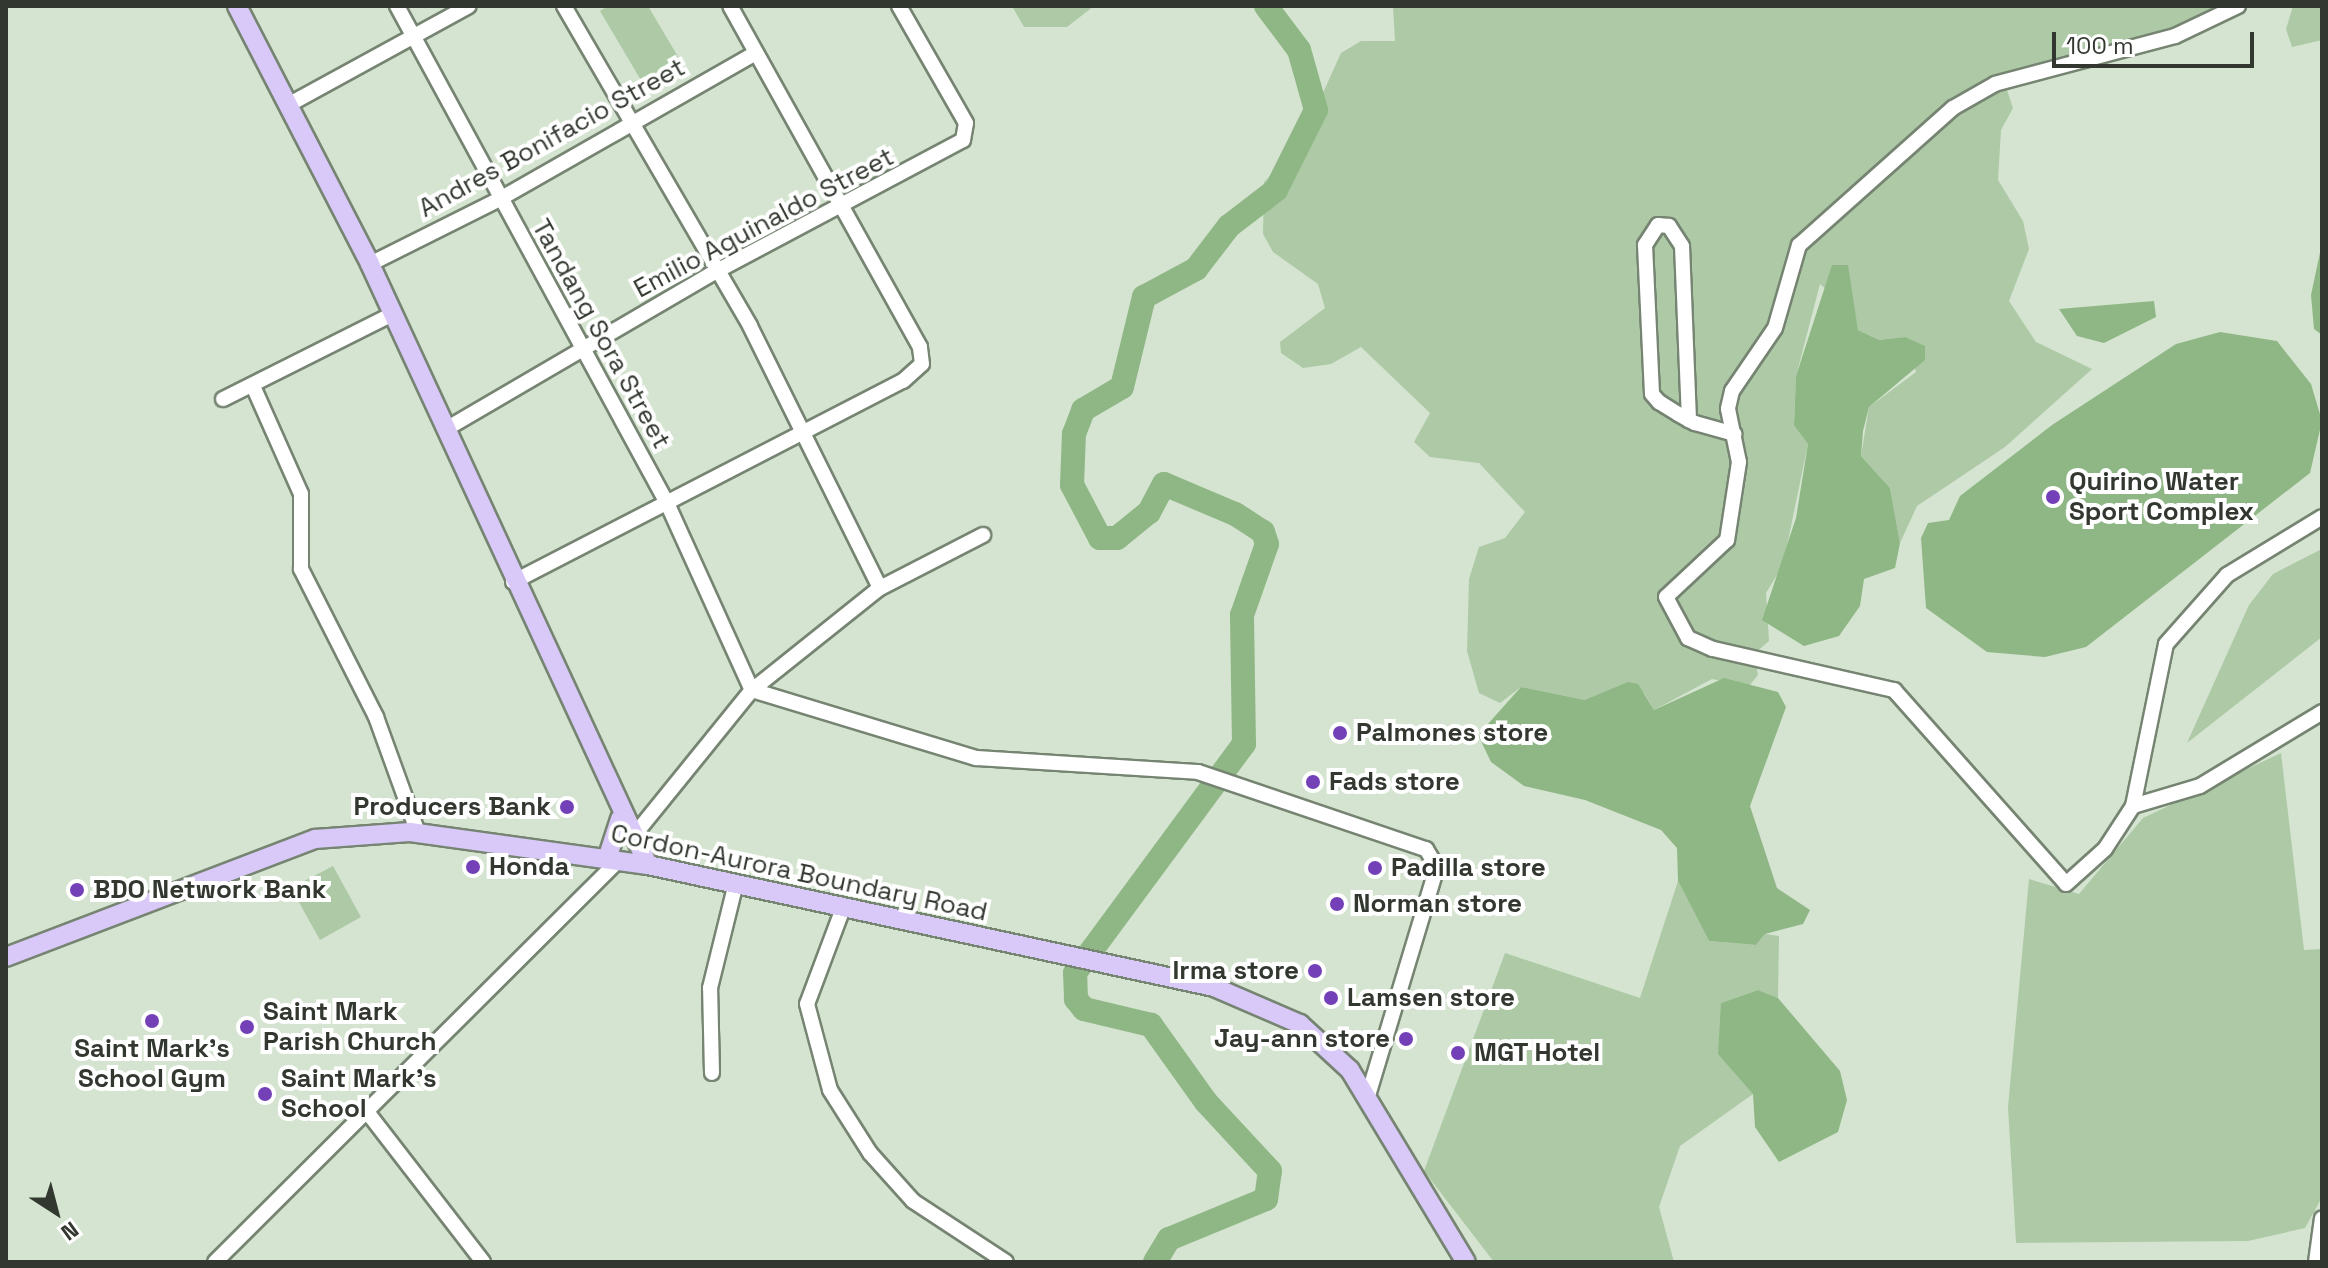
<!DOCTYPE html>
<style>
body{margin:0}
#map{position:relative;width:2328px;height:1268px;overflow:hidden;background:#d5e4d0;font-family:"Space Grotesk",sans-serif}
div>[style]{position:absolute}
.green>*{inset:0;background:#adc9a6}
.water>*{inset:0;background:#8fb785}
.river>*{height:24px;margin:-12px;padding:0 12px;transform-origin:12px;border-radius:12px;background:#8fb785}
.roads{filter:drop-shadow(2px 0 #768472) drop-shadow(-2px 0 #768472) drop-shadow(0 2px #768472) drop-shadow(0 -2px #768472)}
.minor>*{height:14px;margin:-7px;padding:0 7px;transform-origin:7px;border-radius:7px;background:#fff}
.major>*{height:18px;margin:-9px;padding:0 9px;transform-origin:9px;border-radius:9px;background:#d9c9f8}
.dots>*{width:22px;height:22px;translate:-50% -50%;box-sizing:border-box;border:4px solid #fff;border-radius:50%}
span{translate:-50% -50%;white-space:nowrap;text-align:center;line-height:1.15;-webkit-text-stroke:8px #fff;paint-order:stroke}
.street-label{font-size:26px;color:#323830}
.poi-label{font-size:26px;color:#323830;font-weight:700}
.left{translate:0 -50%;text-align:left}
.right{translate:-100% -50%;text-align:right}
.frame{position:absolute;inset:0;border:8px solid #323830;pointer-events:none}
.north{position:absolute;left:16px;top:1172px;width:80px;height:80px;-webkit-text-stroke:6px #fff;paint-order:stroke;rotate:144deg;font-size:22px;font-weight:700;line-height:32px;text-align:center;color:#323830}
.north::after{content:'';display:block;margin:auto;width:28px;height:36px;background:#323830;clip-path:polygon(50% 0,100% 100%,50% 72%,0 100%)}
.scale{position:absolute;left:2052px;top:32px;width:202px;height:36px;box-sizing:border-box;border:4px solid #323830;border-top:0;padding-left:10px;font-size:24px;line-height:28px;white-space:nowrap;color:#323830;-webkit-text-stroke:6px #fff;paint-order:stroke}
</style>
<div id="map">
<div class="green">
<div style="clip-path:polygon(608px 6px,648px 6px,680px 60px,642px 82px,600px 11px)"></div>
<div style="clip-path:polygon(1012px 6px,1094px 6px,1067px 27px,1024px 27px)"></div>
<div style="clip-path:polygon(1393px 6px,2238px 6px,2175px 36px,2004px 81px,2013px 108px,2001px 130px,1998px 180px,2023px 221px,2029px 249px,2009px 301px,2036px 342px,2092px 369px,2005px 447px,1917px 506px,1900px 543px,1890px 488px,1861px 456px,1869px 407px,1916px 372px,1905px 337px,1879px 340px,1858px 330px,1855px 314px,1820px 284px,1796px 376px,1794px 424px,1808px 444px,1783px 565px,1766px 593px,1769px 641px,1754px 654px,1758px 675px,1749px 686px,1712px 679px,1654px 710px,1644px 693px,1585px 700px,1521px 687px,1500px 703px,1479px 693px,1467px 651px,1469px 579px,1479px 547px,1505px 538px,1525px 512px,1479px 463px,1430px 457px,1414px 442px,1430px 413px,1361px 347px,1331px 364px,1303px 368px,1281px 353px,1280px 342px,1325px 308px,1318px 284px,1273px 252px,1263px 234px,1264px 182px,1299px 146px,1341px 53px,1361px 41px,1395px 41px)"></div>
<div style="clip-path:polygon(2293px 6px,2322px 6px,2322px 40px,2292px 47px,2286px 29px)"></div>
<div style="clip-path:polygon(2322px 549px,2322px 637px,2187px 743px,2249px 605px,2273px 574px)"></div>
<div style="clip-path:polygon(2281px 753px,2304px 950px,2322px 949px,2322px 1197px,2305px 1228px,2248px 1241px,2016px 1243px,2008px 1107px,2029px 879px,2079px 894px,2143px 818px)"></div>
<div style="clip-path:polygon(333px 866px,361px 917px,320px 940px,291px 888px)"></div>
<div style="clip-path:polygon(1678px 881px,1709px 941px,1756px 945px,1765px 934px,1779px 936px,1778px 998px,1758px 990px,1721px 1003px,1725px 1030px,1719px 1043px,1753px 1094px,1680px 1146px,1659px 1207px,1674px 1262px,1494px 1262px,1424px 1171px,1505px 953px,1640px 998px)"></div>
</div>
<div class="water">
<div style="clip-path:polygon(2322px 243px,2322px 335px,2314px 329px,2311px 295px)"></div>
<div style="clip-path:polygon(1832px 265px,1848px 265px,1858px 330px,1879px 340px,1905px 337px,1925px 346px,1925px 360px,1869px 407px,1863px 431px,1861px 456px,1890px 488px,1900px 543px,1895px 568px,1864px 579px,1860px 606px,1839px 636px,1804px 646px,1762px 620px,1796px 518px,1808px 444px,1794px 425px,1796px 376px)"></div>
<div style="clip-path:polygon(2154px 301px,2156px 317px,2104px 343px,2077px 336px,2059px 309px)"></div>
<div style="clip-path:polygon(2220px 332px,2277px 341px,2311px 384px,2322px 421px,2310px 473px,2086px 647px,2045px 657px,1987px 652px,1926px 608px,1921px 538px,1928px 523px,1949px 520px,1960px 496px,2052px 425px,2176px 344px)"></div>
<div style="clip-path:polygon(1724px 678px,1778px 692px,1786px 707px,1750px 806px,1777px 888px,1810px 910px,1803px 924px,1765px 934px,1756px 945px,1709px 941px,1678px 881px,1677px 848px,1661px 830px,1585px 800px,1524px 786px,1491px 762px,1478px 735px,1521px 687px,1585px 700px,1628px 682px,1638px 684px,1654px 710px)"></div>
<div style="clip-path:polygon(1758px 990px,1778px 998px,1840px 1071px,1847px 1100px,1838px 1132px,1779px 1162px,1755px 1127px,1753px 1094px,1718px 1054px,1721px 1003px)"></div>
</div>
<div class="river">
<div style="left:1155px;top:1262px;width:27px;rotate:-59deg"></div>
<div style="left:1169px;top:1239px;width:105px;rotate:-22.4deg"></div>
<div style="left:1266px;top:1199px;width:28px;rotate:-82deg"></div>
<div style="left:1270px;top:1171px;width:94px;rotate:-132.8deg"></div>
<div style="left:1206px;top:1102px;width:95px;rotate:-125.5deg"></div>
<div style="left:1151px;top:1025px;width:69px;rotate:-166.6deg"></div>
<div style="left:1084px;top:1009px;width:13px;rotate:-129deg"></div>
<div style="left:1076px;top:999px;width:26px;rotate:-92deg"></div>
<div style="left:1075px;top:973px;width:285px;rotate:-53.6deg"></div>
<div style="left:1244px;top:744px;width:129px;rotate:-90.9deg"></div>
<div style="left:1242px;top:615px;width:75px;rotate:-70.6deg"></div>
<div style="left:1267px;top:544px;width:13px;rotate:-108deg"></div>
<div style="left:1263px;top:532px;width:33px;rotate:-147deg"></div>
<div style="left:1235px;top:514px;width:77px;rotate:-157.1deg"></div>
<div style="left:1164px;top:484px;width:32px;rotate:118deg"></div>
<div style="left:1149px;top:512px;width:41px;rotate:140.9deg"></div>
<div style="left:1117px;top:538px;width:17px;rotate:180deg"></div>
<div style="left:1100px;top:538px;width:60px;rotate:-117.8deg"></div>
<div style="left:1072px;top:485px;width:51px;rotate:-87.8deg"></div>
<div style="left:1074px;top:434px;width:26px;rotate:-69deg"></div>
<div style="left:1083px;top:410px;width:45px;rotate:-30.5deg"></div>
<div style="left:1122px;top:387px;width:93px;rotate:-76.3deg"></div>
<div style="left:1144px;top:297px;width:59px;rotate:-28.3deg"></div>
<div style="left:1196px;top:269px;width:54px;rotate:-52.5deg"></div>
<div style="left:1229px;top:226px;width:59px;rotate:-37.5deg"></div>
<div style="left:1276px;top:190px;width:89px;rotate:-63.4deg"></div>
<div style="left:1316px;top:110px;width:62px;rotate:-105.8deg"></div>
<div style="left:1299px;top:50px;width:55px;rotate:-126.9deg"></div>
</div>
<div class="roads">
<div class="minor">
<div style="left:397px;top:6px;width:566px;rotate:61.49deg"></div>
<div style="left:667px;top:503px;width:205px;rotate:65.6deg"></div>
<div style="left:564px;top:6px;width:370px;rotate:59.8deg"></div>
<div style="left:750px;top:326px;width:292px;rotate:63.6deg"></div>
<div style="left:2238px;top:6px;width:70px;rotate:154.5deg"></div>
<div style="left:2175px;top:36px;width:186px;rotate:165.1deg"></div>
<div style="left:1995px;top:84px;width:48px;rotate:150.3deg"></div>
<div style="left:1953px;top:108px;width:206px;rotate:138.3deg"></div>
<div style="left:1799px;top:245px;width:86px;rotate:106.1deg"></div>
<div style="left:1775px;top:328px;width:76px;rotate:124.3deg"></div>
<div style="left:1732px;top:391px;width:18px;rotate:103deg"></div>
<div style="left:1728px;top:409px;width:54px;rotate:78.3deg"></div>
<div style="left:1739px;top:462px;width:79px;rotate:98.7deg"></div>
<div style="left:1727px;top:540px;width:83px;rotate:136.9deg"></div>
<div style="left:1666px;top:597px;width:47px;rotate:61.8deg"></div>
<div style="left:1688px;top:638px;width:27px;rotate:24deg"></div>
<div style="left:1713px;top:649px;width:186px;rotate:12.8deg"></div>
<div style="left:1894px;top:690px;width:259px;rotate:48.4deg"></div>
<div style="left:2066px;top:884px;width:52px;rotate:-41.9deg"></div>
<div style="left:2105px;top:849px;width:51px;rotate:-56.9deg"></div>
<div style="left:2133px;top:806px;width:70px;rotate:-16.6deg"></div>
<div style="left:2200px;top:786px;width:143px;rotate:-31.2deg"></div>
<div style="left:288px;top:105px;width:206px;rotate:-28.7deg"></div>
<div style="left:370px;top:264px;width:143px;rotate:-26.6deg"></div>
<div style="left:498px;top:200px;width:297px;rotate:-29.7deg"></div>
<div style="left:253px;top:386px;width:118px;rotate:66deg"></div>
<div style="left:301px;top:494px;width:75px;rotate:90deg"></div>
<div style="left:301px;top:569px;width:166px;rotate:63.1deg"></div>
<div style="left:376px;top:717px;width:123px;rotate:70.1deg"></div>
<div style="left:223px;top:399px;width:190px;rotate:-26.6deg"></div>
<div style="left:1689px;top:420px;width:174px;rotate:-92.3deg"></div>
<div style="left:1682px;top:246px;width:24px;rotate:-123deg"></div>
<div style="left:1669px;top:226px;width:11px;rotate:-175deg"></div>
<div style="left:1658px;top:225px;width:24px;rotate:123deg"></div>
<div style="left:1645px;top:245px;width:149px;rotate:87.3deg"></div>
<div style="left:1652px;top:394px;width:11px;rotate:49deg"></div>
<div style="left:1659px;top:402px;width:22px;rotate:32deg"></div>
<div style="left:1678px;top:414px;width:13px;rotate:29deg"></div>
<div style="left:1689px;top:420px;width:7px;rotate:27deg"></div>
<div style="left:1695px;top:423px;width:41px;rotate:15.4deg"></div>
<div style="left:446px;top:429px;width:309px;rotate:-30.3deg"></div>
<div style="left:713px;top:273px;width:283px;rotate:-28deg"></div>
<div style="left:963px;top:140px;width:17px;rotate:-80deg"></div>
<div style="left:966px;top:123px;width:135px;rotate:-119.8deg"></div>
<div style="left:513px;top:582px;width:439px;rotate:-27.3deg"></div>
<div style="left:903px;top:381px;width:25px;rotate:-42deg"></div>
<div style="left:922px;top:364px;width:17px;rotate:-97deg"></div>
<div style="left:920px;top:347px;width:390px;rotate:-119.1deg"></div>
<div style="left:752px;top:690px;width:234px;rotate:16.9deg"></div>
<div style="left:976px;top:758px;width:222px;rotate:3.6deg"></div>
<div style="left:1198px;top:772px;width:241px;rotate:18.7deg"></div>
<div style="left:1426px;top:849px;width:21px;rotate:59deg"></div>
<div style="left:1437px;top:867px;width:242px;rotate:106.8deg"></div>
<div style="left:2133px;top:806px;width:165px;rotate:-78.5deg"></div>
<div style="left:2166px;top:644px;width:92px;rotate:-48.5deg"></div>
<div style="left:2227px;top:575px;width:111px;rotate:-31.4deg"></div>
<div style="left:632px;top:838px;width:191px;rotate:-51deg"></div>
<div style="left:752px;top:690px;width:164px;rotate:-38.6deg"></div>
<div style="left:880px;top:588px;width:116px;rotate:-27.2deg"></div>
<div style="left:842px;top:911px;width:99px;rotate:110.6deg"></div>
<div style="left:807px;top:1004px;width:89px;rotate:75deg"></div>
<div style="left:830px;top:1090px;width:75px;rotate:57.6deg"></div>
<div style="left:870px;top:1153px;width:64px;rotate:48.1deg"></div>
<div style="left:913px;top:1201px;width:111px;rotate:33.3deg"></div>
<div style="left:712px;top:1073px;width:85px;rotate:-91.3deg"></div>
<div style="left:710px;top:988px;width:104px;rotate:-76.1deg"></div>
<div style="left:368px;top:1113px;width:188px;rotate:52.3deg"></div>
<div style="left:215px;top:1262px;width:569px;rotate:-44.86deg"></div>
<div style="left:2316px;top:1262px;width:44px;rotate:-82.2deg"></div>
</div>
<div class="major">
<div style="left:237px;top:6px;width:290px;rotate:62.7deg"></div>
<div style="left:370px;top:264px;width:662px;rotate:65.18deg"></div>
<div style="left:607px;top:859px;width:42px;rotate:-72deg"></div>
<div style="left:6px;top:957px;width:331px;rotate:-20.9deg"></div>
<div style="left:315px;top:839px;width:95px;rotate:-4.2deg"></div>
<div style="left:410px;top:832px;width:240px;rotate:7.9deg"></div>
<div style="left:648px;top:865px;width:579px;rotate:12.16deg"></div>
<div style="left:1214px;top:987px;width:94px;rotate:23.3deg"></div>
<div style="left:1300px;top:1024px;width:68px;rotate:42.6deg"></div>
<div style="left:1350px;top:1070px;width:224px;rotate:58.9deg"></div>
</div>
</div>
<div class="dots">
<div style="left:2053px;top:497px;background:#7340b8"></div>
<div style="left:1340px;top:733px;background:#7340b8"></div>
<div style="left:1313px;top:782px;background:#7340b8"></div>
<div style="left:567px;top:807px;background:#7340b8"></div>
<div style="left:473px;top:867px;background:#7340b8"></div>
<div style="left:1375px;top:868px;background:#7340b8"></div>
<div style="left:77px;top:890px;background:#7340b8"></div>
<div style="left:1337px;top:904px;background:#7340b8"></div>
<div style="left:1315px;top:971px;background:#7340b8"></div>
<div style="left:1331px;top:998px;background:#7340b8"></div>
<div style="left:152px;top:1021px;background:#7340b8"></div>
<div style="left:247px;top:1027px;background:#7340b8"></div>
<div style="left:1406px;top:1039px;background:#7340b8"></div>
<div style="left:1458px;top:1053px;background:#7340b8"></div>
<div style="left:265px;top:1094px;background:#7340b8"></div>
</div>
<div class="street-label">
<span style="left:552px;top:138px;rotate:-29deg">Andres Bonifacio Street</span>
<span style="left:764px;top:223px;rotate:-28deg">Emilio Aguinaldo Street</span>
<span style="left:601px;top:334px;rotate:61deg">Tandang Sora Street</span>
<span style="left:799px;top:873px;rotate:12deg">Cordon-Aurora Boundary Road</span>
</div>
<div class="poi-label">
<span class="left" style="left:2069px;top:497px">Quirino Water<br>Sport Complex</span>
<span class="left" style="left:1356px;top:733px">Palmones store</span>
<span class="left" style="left:1329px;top:782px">Fads store</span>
<span class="right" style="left:551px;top:807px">Producers Bank</span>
<span class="left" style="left:489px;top:867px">Honda</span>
<span class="left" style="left:1391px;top:868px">Padilla store</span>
<span class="left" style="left:93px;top:890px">BDO Network Bank</span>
<span class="left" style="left:1353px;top:904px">Norman store</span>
<span class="right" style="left:1299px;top:971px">Irma store</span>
<span class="left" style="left:1347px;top:998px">Lamsen store</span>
<span class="left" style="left:263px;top:1027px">Saint Mark<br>Parish Church</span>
<span class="right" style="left:1390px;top:1039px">Jay-ann store</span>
<span style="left:152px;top:1064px">Saint Mark's<br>School Gym</span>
<span class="left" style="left:1474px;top:1053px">MGT Hotel</span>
<span class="left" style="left:281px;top:1094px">Saint Mark's<br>School</span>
</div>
<div class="frame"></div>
<div class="north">N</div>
<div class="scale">100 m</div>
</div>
